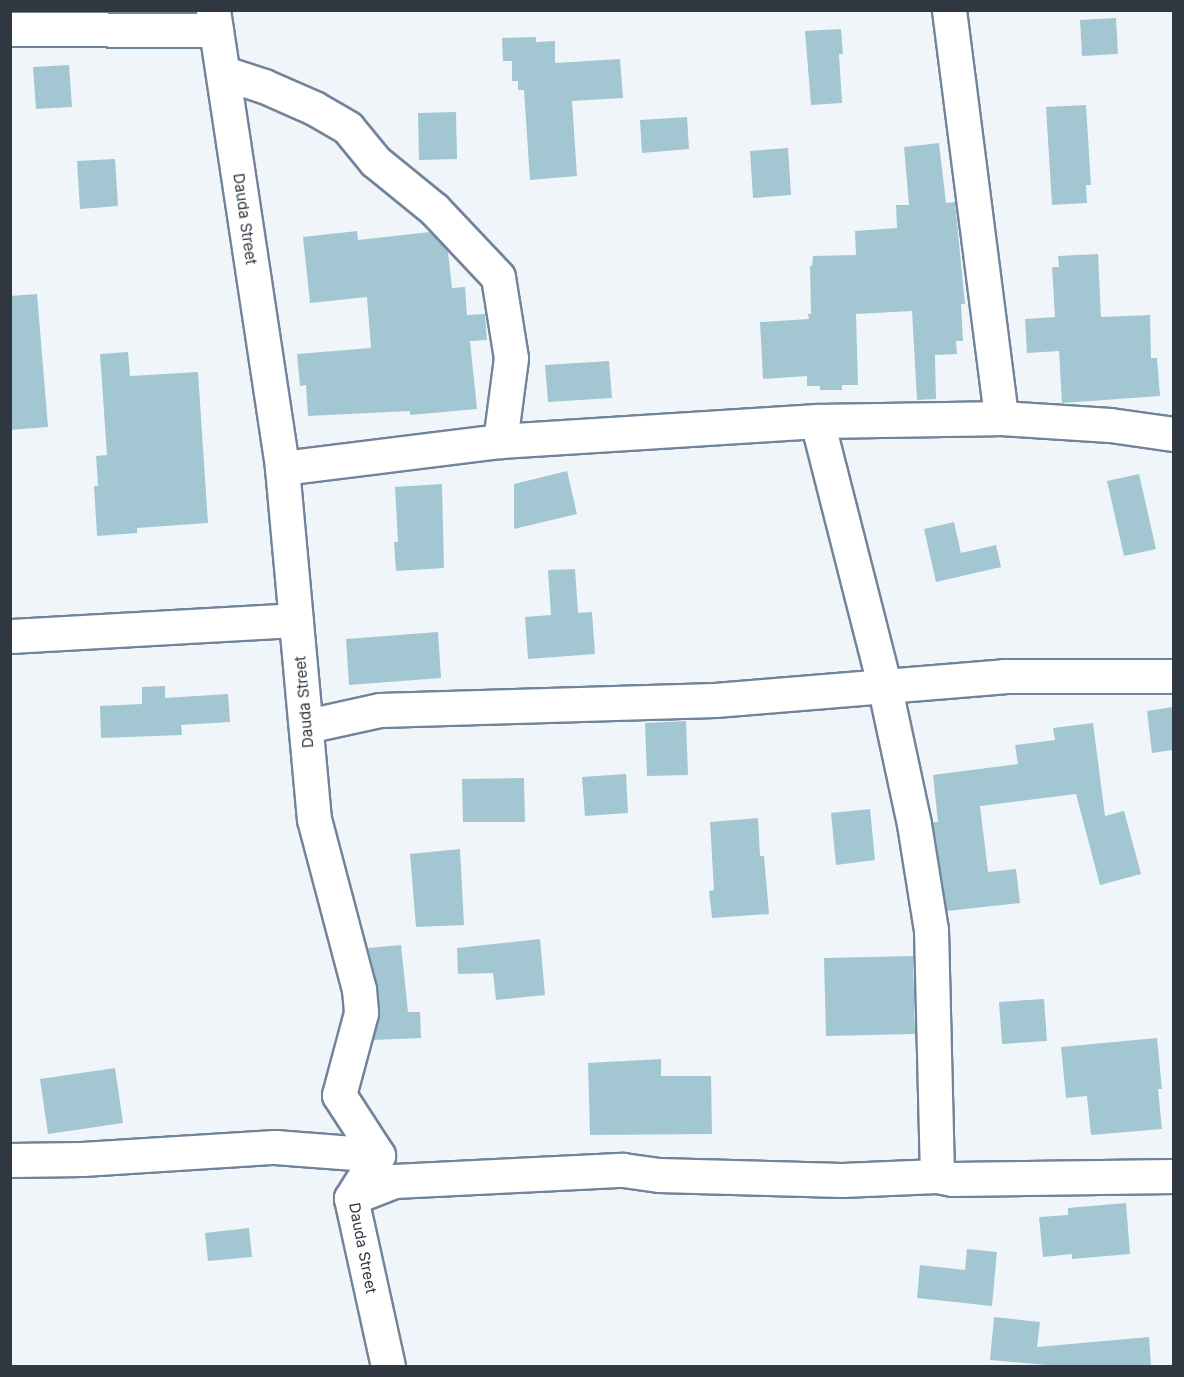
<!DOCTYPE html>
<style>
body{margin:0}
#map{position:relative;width:1184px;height:1377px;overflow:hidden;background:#f0f5fa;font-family:Inter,sans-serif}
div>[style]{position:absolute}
.building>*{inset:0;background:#a3c7d2}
.roads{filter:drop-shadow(2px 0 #71849a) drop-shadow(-2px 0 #71849a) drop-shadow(0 2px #71849a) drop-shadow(0 -2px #71849a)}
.minor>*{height:33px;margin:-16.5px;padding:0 16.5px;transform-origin:16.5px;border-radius:16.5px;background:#fff}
span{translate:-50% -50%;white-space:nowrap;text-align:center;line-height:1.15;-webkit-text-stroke:4.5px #fff;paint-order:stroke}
.street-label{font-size:15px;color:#2f3741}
.frame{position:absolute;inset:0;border:12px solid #2f3741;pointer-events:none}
</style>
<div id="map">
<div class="building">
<div style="clip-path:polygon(1116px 18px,1118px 54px,1082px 56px,1080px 20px)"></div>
<div style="clip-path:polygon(841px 29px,843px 54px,839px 54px,842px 103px,811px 105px,805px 31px)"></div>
<div style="clip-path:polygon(536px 37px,536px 42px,555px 41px,555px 63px,620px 59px,623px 98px,572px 101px,577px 176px,530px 180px,524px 90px,518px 90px,518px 81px,512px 81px,512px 61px,503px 61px,502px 38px)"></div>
<div style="clip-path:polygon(69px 65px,72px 107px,36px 109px,33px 67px)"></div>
<div style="clip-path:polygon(1086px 105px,1091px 185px,1086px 185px,1087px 203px,1052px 205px,1046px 107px)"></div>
<div style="clip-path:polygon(456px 112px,457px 159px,419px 160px,418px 113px)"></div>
<div style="clip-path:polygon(687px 117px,689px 149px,642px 153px,640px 120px)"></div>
<div style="clip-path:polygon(939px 143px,946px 203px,955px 202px,965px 304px,961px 304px,963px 341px,956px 341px,957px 354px,935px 355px,936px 399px,917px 400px,912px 311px,856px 314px,858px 385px,842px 385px,842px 390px,820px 390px,820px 386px,807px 386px,807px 376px,763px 379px,760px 322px,809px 319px,808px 314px,811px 314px,810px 266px,812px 266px,813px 256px,856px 255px,855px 231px,897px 228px,896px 205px,909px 205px,904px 147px)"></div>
<div style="clip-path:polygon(788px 148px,791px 195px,753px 198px,750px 151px)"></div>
<div style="clip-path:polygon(115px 159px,118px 206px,80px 209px,77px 161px)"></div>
<div style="clip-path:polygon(357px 231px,358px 240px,430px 232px,448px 252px,452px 288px,465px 287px,467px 315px,485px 314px,487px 340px,470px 341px,477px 409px,410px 415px,410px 411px,308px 416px,306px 385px,300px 386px,297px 354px,371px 348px,367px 297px,310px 303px,303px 237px)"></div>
<div style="clip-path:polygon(1098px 254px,1101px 317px,1150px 315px,1151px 358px,1157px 358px,1160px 396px,1062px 403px,1059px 351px,1027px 353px,1025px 319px,1055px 317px,1052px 267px,1059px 267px,1058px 256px)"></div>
<div style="clip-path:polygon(37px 294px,48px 427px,10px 430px,10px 296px)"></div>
<div style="clip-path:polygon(128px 352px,130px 376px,198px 372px,208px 523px,137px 528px,137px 533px,97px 536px,94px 486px,98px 486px,96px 456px,107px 455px,100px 354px)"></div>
<div style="clip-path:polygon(609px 361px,612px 398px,548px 402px,545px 365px)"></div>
<div style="clip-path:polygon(567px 471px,577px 514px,514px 529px,514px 484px)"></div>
<div style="clip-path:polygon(1139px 474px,1156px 549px,1124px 556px,1107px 481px)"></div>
<div style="clip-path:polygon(442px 484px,444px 568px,396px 571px,394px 542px,398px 542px,395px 487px)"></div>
<div style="clip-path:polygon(954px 522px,961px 553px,996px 545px,1001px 567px,936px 582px,924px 529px)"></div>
<div style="clip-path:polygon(575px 569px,578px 613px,592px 612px,595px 654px,528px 659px,525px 617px,551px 615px,548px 570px)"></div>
<div style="clip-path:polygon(438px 632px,441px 678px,349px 685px,346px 639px)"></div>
<div style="clip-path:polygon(165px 686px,165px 698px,228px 694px,230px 722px,181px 725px,182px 735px,101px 738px,100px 706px,142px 704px,142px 687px)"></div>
<div style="clip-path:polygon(1173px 707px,1173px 750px,1152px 753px,1147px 711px)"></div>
<div style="clip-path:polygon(686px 721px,688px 775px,647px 776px,645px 723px)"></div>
<div style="clip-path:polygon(1093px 723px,1105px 816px,1124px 811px,1141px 874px,1100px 885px,1076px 794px,980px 806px,988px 872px,1016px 869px,1020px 903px,947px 911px,933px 822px,938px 822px,933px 775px,1018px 764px,1015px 745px,1055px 740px,1053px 728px)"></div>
<div style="clip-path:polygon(626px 774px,628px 813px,585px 816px,582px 777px)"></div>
<div style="clip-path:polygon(524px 778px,525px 822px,463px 822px,462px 779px)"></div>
<div style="clip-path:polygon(870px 809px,875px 860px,836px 865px,831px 813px)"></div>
<div style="clip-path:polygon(758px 818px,760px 856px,764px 856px,769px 914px,712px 918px,709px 891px,714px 890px,710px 822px)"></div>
<div style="clip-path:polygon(460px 849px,464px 925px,416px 927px,410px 854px)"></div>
<div style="clip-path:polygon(540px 939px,545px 995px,496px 1000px,493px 973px,458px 974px,457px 948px)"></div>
<div style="clip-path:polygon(401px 945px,408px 1012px,420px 1012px,421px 1038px,373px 1040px,380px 1011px,377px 984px,368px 948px)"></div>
<div style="clip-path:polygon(913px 956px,915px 1034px,826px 1036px,824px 958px)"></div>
<div style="clip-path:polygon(1044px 999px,1047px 1041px,1002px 1044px,999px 1002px)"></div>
<div style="clip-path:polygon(1157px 1038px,1162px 1089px,1158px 1089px,1162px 1129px,1091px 1135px,1087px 1096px,1066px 1098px,1061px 1047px)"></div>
<div style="clip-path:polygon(661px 1059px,661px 1076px,711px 1076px,712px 1134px,590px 1135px,588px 1063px)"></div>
<div style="clip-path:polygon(115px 1068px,123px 1123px,48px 1134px,40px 1079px)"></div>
<div style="clip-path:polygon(1126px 1203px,1130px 1254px,1072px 1259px,1072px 1254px,1043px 1257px,1039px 1217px,1068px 1215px,1068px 1208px)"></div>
<div style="clip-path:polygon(249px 1228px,252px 1257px,208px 1261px,205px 1233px)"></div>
<div style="clip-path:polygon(967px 1249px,997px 1252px,992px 1306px,917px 1298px,920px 1265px,965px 1270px)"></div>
<div style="clip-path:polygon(994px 1317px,1040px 1322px,1037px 1347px,1149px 1337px,1151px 1366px,1057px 1366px,990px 1360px)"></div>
</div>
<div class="roads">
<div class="minor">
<div style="left:213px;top:10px;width:463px;rotate:81.4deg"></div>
<div style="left:282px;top:468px;width:352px;rotate:84.8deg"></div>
<div style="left:314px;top:819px;width:176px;rotate:75.2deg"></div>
<div style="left:359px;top:989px;width:24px;rotate:85deg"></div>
<div style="left:361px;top:1013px;width:85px;rotate:105deg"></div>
<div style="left:339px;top:1095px;width:72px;rotate:57deg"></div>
<div style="left:378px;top:1155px;width:51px;rotate:122.1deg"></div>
<div style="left:351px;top:1198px;width:172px;rotate:77.6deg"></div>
<div style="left:949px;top:10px;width:411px;rotate:82.7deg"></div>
<div style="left:10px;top:29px;width:206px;rotate:0.3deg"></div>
<div style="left:224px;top:73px;width:42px;rotate:18deg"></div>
<div style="left:264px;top:86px;width:55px;rotate:23.7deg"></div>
<div style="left:314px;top:108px;width:39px;rotate:30deg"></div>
<div style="left:348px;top:128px;width:43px;rotate:50.7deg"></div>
<div style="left:375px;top:161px;width:76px;rotate:39.1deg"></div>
<div style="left:434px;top:209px;width:93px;rotate:46.7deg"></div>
<div style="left:498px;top:277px;width:82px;rotate:80.9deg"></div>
<div style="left:511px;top:358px;width:84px;rotate:97.5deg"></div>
<div style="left:817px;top:421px;width:271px;rotate:75.7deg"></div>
<div style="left:884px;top:684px;width:143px;rotate:77.9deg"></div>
<div style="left:914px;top:824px;width:107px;rotate:80.9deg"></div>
<div style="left:931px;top:930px;width:246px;rotate:88.6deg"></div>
<div style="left:282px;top:468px;width:220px;rotate:-7.1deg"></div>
<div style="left:500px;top:441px;width:318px;rotate:-3.6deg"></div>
<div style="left:817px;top:421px;width:184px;rotate:-0.9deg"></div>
<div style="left:1001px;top:418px;width:109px;rotate:3.7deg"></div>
<div style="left:1110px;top:425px;width:65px;rotate:8deg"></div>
<div style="left:10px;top:636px;width:286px;rotate:-3.2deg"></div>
<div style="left:307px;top:726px;width:75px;rotate:-12.4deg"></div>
<div style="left:380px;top:710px;width:335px;rotate:-1.7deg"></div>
<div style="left:715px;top:700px;width:290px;rotate:-4.7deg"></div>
<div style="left:1004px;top:676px;width:170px"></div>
<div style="left:10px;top:1160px;width:72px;rotate:-0.8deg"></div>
<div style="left:82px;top:1159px;width:193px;rotate:-3.6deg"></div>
<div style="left:275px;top:1147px;width:103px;rotate:4.4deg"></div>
<div style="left:351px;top:1198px;width:46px;rotate:-21.6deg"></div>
<div style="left:394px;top:1181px;width:229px;rotate:-2.8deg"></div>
<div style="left:623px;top:1170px;width:36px;rotate:8deg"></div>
<div style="left:659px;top:1175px;width:183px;rotate:1.6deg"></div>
<div style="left:842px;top:1180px;width:95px;rotate:-2.4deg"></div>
<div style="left:937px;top:1176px;width:15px;rotate:11deg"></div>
<div style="left:952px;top:1179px;width:222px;rotate:-0.8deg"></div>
</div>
</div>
<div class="street-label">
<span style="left:245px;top:219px;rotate:82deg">Dauda Street</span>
<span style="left:304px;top:702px;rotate:-95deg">Dauda Street</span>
<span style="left:363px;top:1248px;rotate:79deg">Dauda Street</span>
</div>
<div class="frame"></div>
</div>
